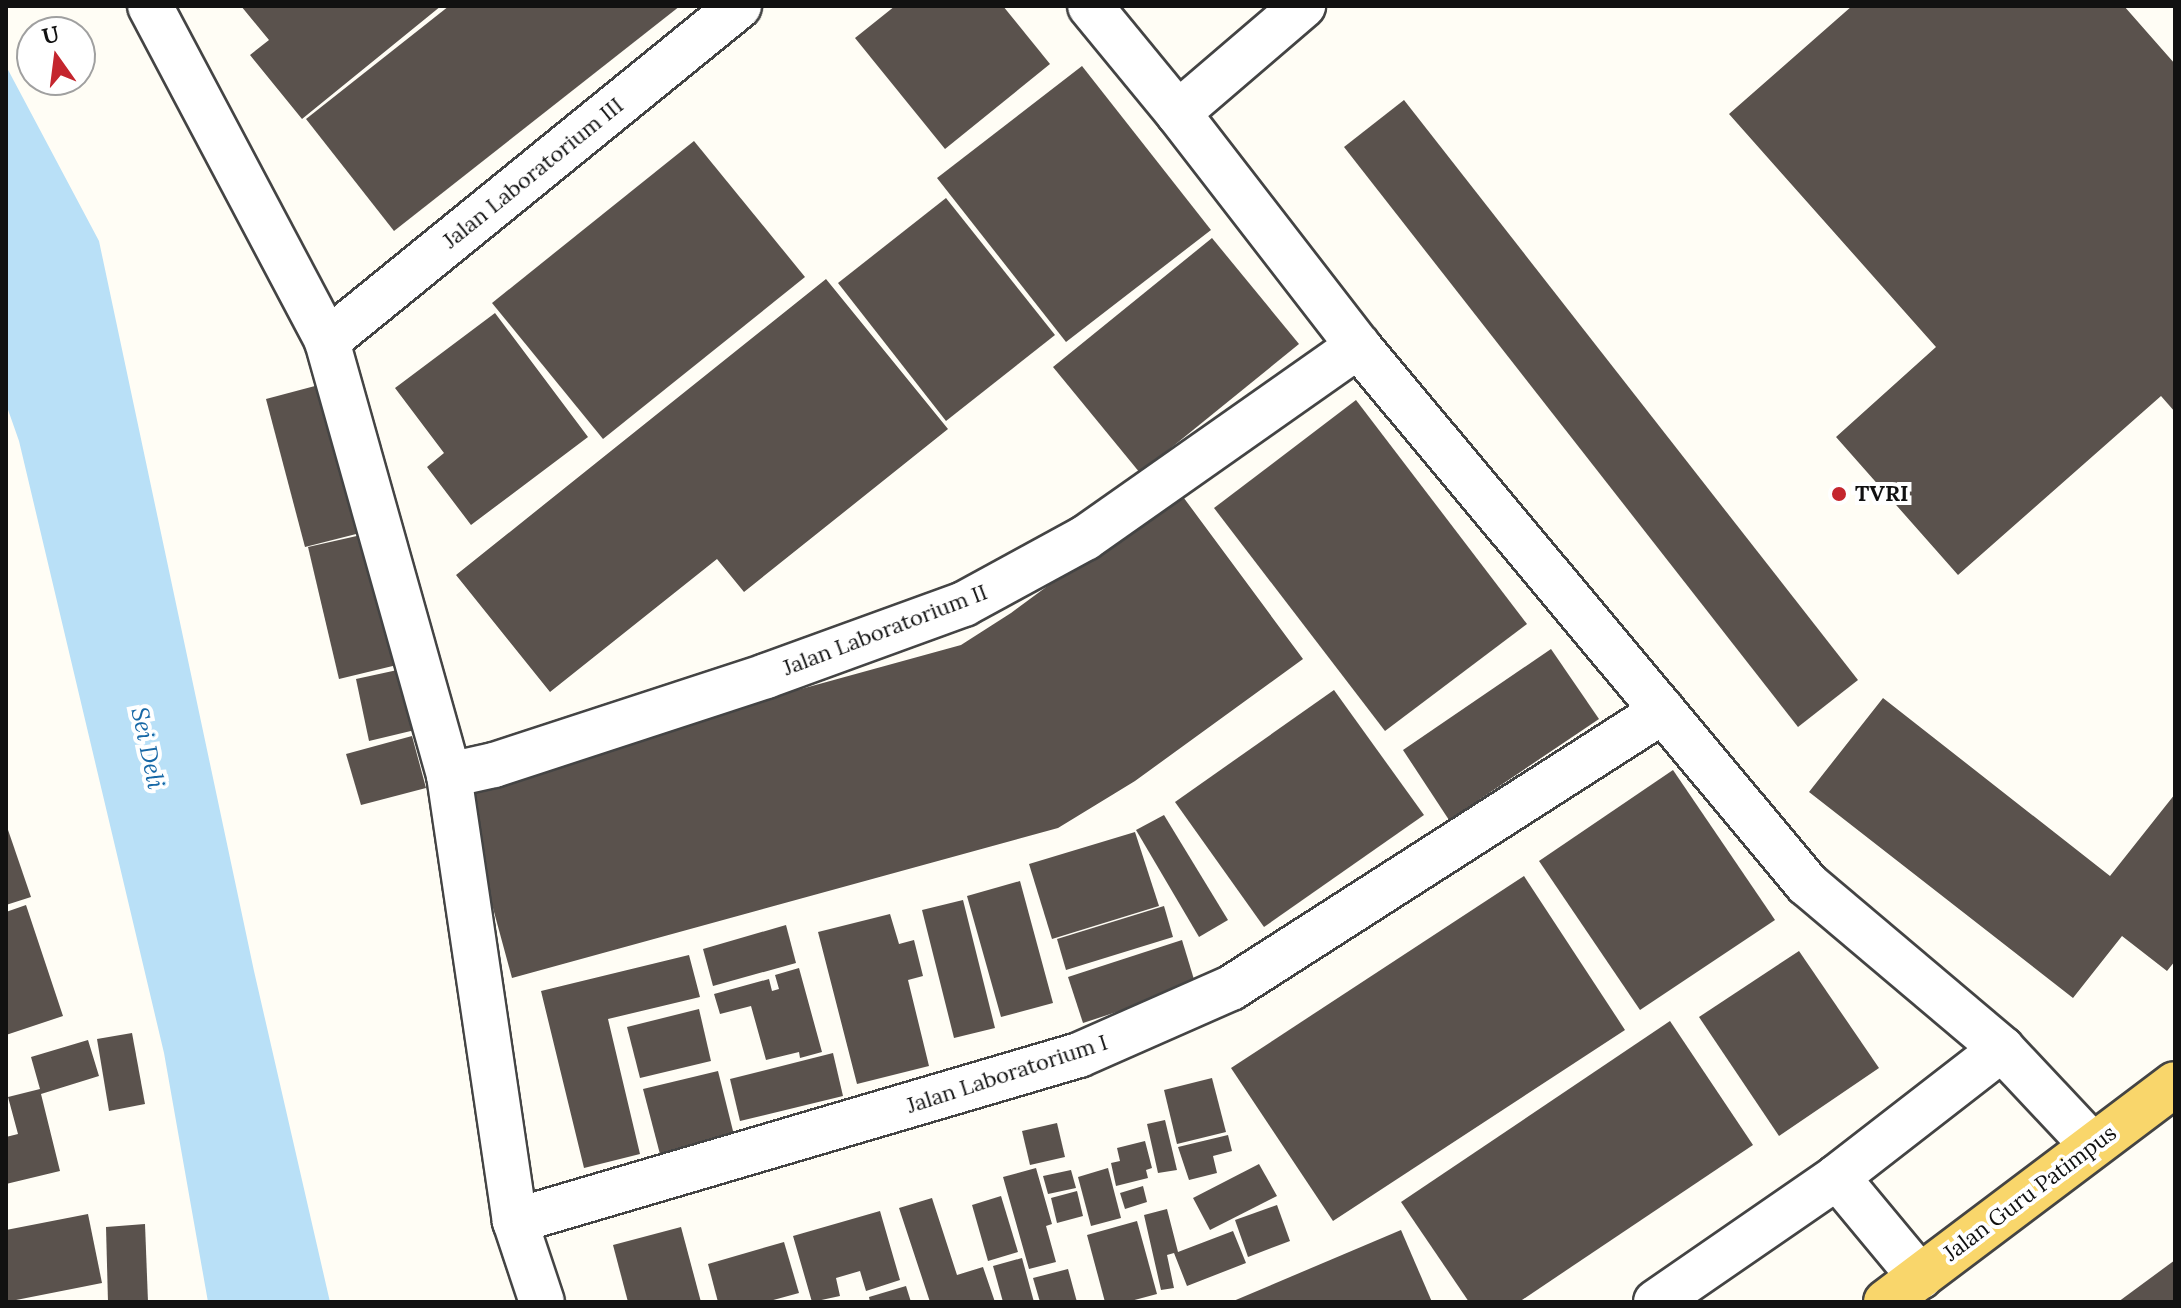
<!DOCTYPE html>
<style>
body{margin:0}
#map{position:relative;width:2181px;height:1308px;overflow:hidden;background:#fffdf5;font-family:Lora,serif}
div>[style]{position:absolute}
.water>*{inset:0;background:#b9e0f7}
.building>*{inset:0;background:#5a524d}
.roads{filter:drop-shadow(2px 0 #444) drop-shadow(-2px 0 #444) drop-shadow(0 2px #444) drop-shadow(0 -2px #444)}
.minor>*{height:44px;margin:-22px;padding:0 22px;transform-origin:22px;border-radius:22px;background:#fff}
.major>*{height:44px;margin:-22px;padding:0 22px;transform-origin:22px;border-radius:22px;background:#f9d66b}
.dots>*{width:22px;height:22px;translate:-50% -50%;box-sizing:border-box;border:4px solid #fff;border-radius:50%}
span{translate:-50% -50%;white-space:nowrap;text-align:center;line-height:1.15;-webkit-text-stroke:8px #fff;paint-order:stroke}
.street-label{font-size:22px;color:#111}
.poi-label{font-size:22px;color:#111;font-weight:700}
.left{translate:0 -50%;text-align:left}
.water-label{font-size:24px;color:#1768a6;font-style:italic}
.frame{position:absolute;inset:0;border:8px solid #111;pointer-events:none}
.north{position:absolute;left:16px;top:16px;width:80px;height:80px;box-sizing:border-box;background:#fff;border:2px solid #a0a0a0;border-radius:50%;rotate:346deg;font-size:22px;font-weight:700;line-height:32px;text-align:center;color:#111}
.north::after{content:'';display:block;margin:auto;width:28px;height:36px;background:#c4262e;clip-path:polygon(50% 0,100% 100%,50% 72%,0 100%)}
</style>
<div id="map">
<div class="water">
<div style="clip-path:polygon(6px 66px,99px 241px,254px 971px,330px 1302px,208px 1302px,164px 1053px,19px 441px,6px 404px)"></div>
</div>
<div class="building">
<div style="clip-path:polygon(241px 6px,441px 6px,302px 119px,250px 55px,269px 40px)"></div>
<div style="clip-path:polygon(449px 6px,680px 6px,394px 231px,306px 119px)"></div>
<div style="clip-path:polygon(895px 6px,1003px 6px,1050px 64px,945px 149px,855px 38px)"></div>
<div style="clip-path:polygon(1852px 6px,2124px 6px,2175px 64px,2175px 412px,2161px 396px,1958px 575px,1836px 437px,1936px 347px,1729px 114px)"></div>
<div style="clip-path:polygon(1082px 66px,1211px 230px,1066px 342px,937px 178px)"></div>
<div style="clip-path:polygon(1404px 100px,1858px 680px,1798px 727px,1344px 147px)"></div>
<div style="clip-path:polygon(694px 141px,805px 277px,603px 439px,492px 303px)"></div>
<div style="clip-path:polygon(946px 198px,1055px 335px,946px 421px,838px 283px)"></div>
<div style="clip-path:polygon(1212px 238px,1299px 344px,1140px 473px,1053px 367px)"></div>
<div style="clip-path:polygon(826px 279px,948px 429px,744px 592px,717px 559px,550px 692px,456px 575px)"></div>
<div style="clip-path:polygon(495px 313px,588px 437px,471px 525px,427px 467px,444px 453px,395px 388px)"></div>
<div style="clip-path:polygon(330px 382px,368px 531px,305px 547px,266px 399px)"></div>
<div style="clip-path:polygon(1356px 400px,1527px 624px,1385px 731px,1214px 508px)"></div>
<div style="clip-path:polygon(1178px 490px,1303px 659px,1135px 781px,1058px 828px,512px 978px,459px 783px,961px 645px,1011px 613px)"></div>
<div style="clip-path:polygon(370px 533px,401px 664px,339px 679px,308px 547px)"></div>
<div style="clip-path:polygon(1551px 649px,1599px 719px,1449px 820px,1403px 750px)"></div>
<div style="clip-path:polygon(402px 669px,415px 730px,369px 741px,356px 679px)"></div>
<div style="clip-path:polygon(1334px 690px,1424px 815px,1264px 927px,1175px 802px)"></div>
<div style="clip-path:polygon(1883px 698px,2110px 876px,2175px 794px,2175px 961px,2167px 971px,2122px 936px,2073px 998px,1809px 792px)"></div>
<div style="clip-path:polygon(412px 736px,426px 788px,361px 805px,346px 754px)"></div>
<div style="clip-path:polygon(1673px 770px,1775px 920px,1640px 1010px,1539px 861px)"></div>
<div style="clip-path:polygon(1164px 815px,1228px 920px,1199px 937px,1136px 830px)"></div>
<div style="clip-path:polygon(6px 824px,31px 897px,6px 905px)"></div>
<div style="clip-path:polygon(1135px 832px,1159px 906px,1052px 939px,1029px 864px)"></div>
<div style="clip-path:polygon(1524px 876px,1625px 1030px,1333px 1221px,1231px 1068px)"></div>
<div style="clip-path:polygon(1020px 881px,1053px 1003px,1001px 1017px,967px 896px)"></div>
<div style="clip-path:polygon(963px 900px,995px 1028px,954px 1038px,922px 910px)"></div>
<div style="clip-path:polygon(26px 905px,63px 1016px,6px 1035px,6px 912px)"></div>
<div style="clip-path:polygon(1164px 906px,1173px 937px,1066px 970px,1057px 939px)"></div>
<div style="clip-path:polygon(890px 914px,899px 944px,914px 940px,923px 976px,908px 980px,929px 1066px,857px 1084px,818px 932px)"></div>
<div style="clip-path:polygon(786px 925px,796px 963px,713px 986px,703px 949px)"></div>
<div style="clip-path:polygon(1182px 940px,1196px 986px,1083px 1023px,1068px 977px)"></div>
<div style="clip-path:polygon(1799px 951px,1879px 1068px,1779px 1136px,1699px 1017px)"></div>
<div style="clip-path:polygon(689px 955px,700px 997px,608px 1019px,640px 1154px,584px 1168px,541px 991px)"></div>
<div style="clip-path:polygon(799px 968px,822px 1052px,800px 1058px,799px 1052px,766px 1060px,751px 1006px,720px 1014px,714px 994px,769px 979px,772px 991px,779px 989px,775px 975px)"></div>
<div style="clip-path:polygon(699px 1009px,711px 1061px,640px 1078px,627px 1027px)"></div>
<div style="clip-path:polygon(1670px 1021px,1753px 1145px,1519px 1302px,1469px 1302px,1401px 1202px)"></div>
<div style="clip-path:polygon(132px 1033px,145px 1104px,109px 1111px,97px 1039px)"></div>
<div style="clip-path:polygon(88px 1040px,99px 1076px,41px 1094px,60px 1171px,6px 1184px,6px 1137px,18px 1134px,8px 1097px,40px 1089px,31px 1057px)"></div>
<div style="clip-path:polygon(833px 1053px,843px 1096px,740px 1121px,730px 1079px)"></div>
<div style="clip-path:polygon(718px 1071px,735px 1139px,661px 1158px,643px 1089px)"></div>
<div style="clip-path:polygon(1212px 1078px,1226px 1132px,1177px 1144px,1164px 1090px)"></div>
<div style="clip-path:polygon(1165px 1120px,1177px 1170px,1158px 1173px,1147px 1124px)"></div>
<div style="clip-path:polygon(1057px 1123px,1065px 1157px,1030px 1165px,1022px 1131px)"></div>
<div style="clip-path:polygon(1228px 1135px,1232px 1151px,1213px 1156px,1217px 1173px,1189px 1180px,1178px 1147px)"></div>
<div style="clip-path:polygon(1145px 1141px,1152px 1168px,1146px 1170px,1148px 1178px,1116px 1186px,1111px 1163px,1120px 1161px,1117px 1148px)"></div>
<div style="clip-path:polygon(1259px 1164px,1277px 1196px,1210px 1230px,1193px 1198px)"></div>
<div style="clip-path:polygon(1036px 1168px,1052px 1224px,1046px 1226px,1056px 1262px,1029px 1269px,1003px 1177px)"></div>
<div style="clip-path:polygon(1108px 1168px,1121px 1218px,1091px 1226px,1078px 1177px)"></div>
<div style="clip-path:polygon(1071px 1170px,1076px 1188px,1048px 1194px,1043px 1176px)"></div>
<div style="clip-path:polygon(1143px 1186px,1147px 1202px,1125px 1209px,1120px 1193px)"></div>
<div style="clip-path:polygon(1077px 1191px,1083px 1216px,1057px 1223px,1051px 1198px)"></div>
<div style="clip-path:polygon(1001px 1196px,1018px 1252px,988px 1261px,972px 1205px)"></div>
<div style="clip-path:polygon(932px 1198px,957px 1275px,983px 1267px,995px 1302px,930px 1302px,899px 1208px)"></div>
<div style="clip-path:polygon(1277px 1205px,1290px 1241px,1248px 1257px,1235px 1220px)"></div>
<div style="clip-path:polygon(1167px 1209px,1178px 1252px,1233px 1231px,1246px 1263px,1187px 1286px,1174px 1253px,1167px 1255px,1174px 1288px,1161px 1290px,1144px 1215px)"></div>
<div style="clip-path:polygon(880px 1211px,900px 1280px,866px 1291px,860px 1271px,836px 1278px,840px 1296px,812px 1302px,793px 1236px)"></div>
<div style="clip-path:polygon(88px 1214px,102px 1283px,6px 1302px,6px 1230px)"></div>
<div style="clip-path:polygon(1137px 1221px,1157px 1294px,1127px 1302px,1105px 1302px,1087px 1235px)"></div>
<div style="clip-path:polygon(145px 1224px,148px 1302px,108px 1302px,106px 1227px)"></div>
<div style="clip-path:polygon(681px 1227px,701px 1302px,628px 1302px,613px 1245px)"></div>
<div style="clip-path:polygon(1401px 1230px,1432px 1302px,1231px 1302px)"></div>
<div style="clip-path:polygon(784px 1242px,799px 1293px,766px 1302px,718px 1302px,708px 1264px)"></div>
<div style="clip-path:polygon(1022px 1258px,1034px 1302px,1003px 1302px,993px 1266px)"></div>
<div style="clip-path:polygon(2175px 1260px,2175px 1302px,2118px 1302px)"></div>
<div style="clip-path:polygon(1068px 1269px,1077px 1302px,1040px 1302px,1033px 1278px)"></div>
<div style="clip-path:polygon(906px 1286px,911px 1302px,870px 1302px,869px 1297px)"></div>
</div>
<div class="roads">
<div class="minor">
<div style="left:150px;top:6px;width:379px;rotate:62.1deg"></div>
<div style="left:327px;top:341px;width:451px;rotate:74.3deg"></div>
<div style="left:449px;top:775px;width:451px;rotate:81.6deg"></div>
<div style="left:515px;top:1221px;width:85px;rotate:71.6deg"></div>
<div style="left:1090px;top:6px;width:139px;rotate:50.6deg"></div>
<div style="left:1178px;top:113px;width:294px;rotate:52.3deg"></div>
<div style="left:1358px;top:346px;width:701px;rotate:50.15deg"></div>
<div style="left:1807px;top:884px;width:255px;rotate:40.2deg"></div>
<div style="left:2002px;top:1049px;width:132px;rotate:46.8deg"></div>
<div style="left:1178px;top:113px;width:165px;rotate:-40.6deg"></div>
<div style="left:327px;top:341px;width:531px;rotate:-39.11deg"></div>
<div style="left:449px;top:775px;width:46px;rotate:-12.5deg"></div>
<div style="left:494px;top:765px;width:286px;rotate:-18.1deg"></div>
<div style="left:766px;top:676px;width:211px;rotate:-20deg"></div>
<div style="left:964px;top:604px;width:138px;rotate:-28.6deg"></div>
<div style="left:1085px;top:538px;width:334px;rotate:-35.1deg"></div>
<div style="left:1837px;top:1177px;width:130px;rotate:50.3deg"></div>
<div style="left:515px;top:1221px;width:588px;rotate:-16.4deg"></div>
<div style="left:1079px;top:1055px;width:166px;rotate:-23.8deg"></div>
<div style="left:1231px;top:988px;width:513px;rotate:-32.67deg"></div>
<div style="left:1656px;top:1302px;width:220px;rotate:-34.6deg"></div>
<div style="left:1837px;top:1177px;width:209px;rotate:-37.8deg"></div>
</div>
<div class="major">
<div style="left:1886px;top:1302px;width:362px;rotate:-37deg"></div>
</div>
</div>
<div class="dots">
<div style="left:1839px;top:494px;background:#c4262e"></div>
</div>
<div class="street-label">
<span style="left:533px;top:173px;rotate:-39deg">Jalan Laboratorium III</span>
<span style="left:885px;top:630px;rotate:-21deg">Jalan Laboratorium II</span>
<span style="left:1007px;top:1074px;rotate:-18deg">Jalan Laboratorium I</span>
<span style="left:2030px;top:1193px;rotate:-37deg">Jalan Guru Patimpus</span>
</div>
<div class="poi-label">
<span class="left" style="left:1855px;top:494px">TVRI</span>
</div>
<div class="water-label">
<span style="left:148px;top:748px;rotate:78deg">Sei Deli</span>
</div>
<div class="frame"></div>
<div class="north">U</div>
</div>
